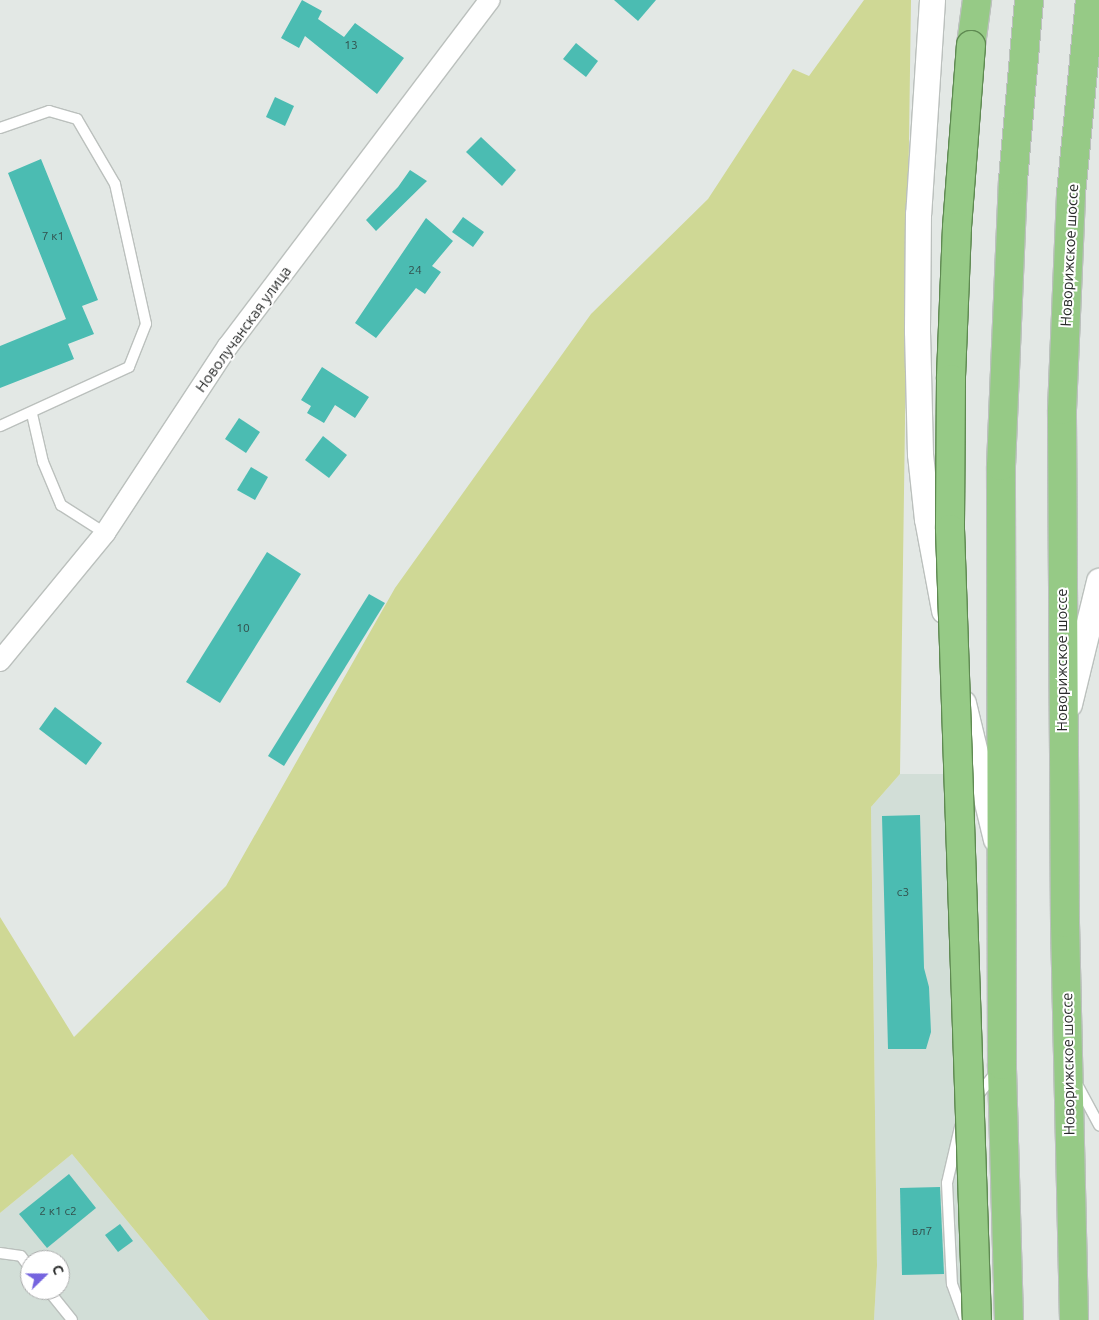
<!DOCTYPE html>
<meta charset="utf-8">
<style>
body{margin:0}
#map{position:relative;width:1099px;height:1320px;overflow:hidden;background:#e3e8e5;font-family:Ubuntu,sans-serif}
div>[style]{position:absolute}
.built>*{inset:0;background:#d2ded7}
.green>*{inset:0;background:#cfd895}
.building>*{inset:0;background:#4bbcb2}
.roads{filter:drop-shadow(1px 0 #bbc0bd) drop-shadow(-1px 0 #bbc0bd) drop-shadow(0 1px #bbc0bd) drop-shadow(0 -1px #bbc0bd)}
.service>*{height:10px;margin:-5px;padding:0 5px;transform-origin:5px;border-radius:5px;background:#fff}
.minor>*{height:20px;margin:-10px;padding:0 10px;transform-origin:10px;border-radius:10px;background:#fff}
.tertiary>*{height:25px;margin:-12.5px;padding:0 12.5px;transform-origin:12.5px;border-radius:12.5px;background:#fff}
.trunk>*{height:28px;margin:-14px;padding:0 14px;transform-origin:14px;border-radius:14px;background:#96ca86}
.bridges{filter:drop-shadow(1px 0 #5f8a52) drop-shadow(-1px 0 #5f8a52) drop-shadow(0 1px #5f8a52) drop-shadow(0 -1px #5f8a52)}
.trunk-bridge>*{height:28px;margin:-14px;padding:0 14px;transform-origin:14px;border-radius:14px;background:#96ca86}
span{translate:-50% -50%;white-space:nowrap;text-align:center;line-height:1.15;-webkit-text-stroke:4px #fff;paint-order:stroke}
.number-label{font-size:12px;color:#324f4c}
.number-label span{-webkit-text-stroke-width:0}
.street-label{font-size:15px;color:#292b2a}
.north{position:absolute;left:20px;top:1250px;width:50px;height:50px;box-sizing:border-box;background:#fff;border:1px solid #a9aaaa;border-radius:50%;rotate:68deg;font-size:14px;font-weight:700;line-height:20px;text-align:center;color:#292b2a}
.north::after{content:'';display:block;margin:auto;width:18px;height:22px;background:#7564df;clip-path:polygon(50% 0,100% 100%,50% 72%,0 100%)}
</style>
<div id="map">
<div class="built">
<div style="clip-path:polygon(900px 774px,944px 774px,963px 1320px,874px 1320px,877px 1266px,871px 807px)"></div>
<div style="clip-path:polygon(evenodd,72px 1154px,209px 1320px,0 1320px,0 1213px,72px 1154px,30px 1260px,60px 1260px,60px 1290px,30px 1290px,30px 1260px)"></div>
</div>
<div class="green">
<div style="clip-path:polygon(864px 0,911px 0,900px 774px,871px 807px,877px 1266px,874px 1320px,209px 1320px,72px 1154px,0 1213px,0 917px,74px 1037px,226px 886px,395px 588px,591px 314px,708px 199px,793px 69px,809px 76px)"></div>
</div>
<div class="building">
<div style="clip-path:polygon(302px 0,322px 11px,318px 19px,344px 37px,355px 23px,404px 58px,377px 94px,305px 36px,299px 48px,281px 38px)"></div>
<div style="clip-path:polygon(614px 0,656px 0,638px 21px)"></div>
<div style="clip-path:polygon(576px 43px,598px 61px,586px 77px,563px 59px)"></div>
<div style="clip-path:polygon(275px 97px,294px 106px,285px 126px,266px 117px)"></div>
<div style="clip-path:polygon(481px 137px,516px 170px,502px 186px,466px 152px)"></div>
<div style="clip-path:polygon(41px 159px,98px 300px,82px 306px,94px 334px,68px 344px,74px 359px,0 388px,0 346px,66px 319px,8px 173px)"></div>
<div style="clip-path:polygon(410px 170px,427px 181px,376px 231px,366px 220px,398px 187px)"></div>
<div style="clip-path:polygon(463px 217px,484px 232px,473px 247px,452px 232px)"></div>
<div style="clip-path:polygon(426px 218px,453px 241px,432px 266px,441px 272px,425px 294px,416px 288px,376px 338px,355px 323px)"></div>
<div style="clip-path:polygon(322px 367px,369px 397px,355px 418px,335px 405px,324px 423px,307px 413px,311px 406px,301px 400px)"></div>
<div style="clip-path:polygon(239px 418px,260px 432px,246px 453px,225px 439px)"></div>
<div style="clip-path:polygon(323px 436px,347px 455px,329px 478px,305px 460px)"></div>
<div style="clip-path:polygon(251px 467px,268px 477px,255px 500px,237px 490px)"></div>
<div style="clip-path:polygon(267px 552px,301px 574px,220px 703px,186px 682px)"></div>
<div style="clip-path:polygon(369px 594px,385px 603px,284px 766px,268px 756px)"></div>
<div style="clip-path:polygon(55px 707px,102px 743px,86px 765px,39px 729px)"></div>
<div style="clip-path:polygon(920px 815px,924px 968px,929px 987px,931px 1032px,926px 1049px,888px 1049px,882px 816px)"></div>
<div style="clip-path:polygon(69px 1174px,96px 1208px,47px 1248px,19px 1214px)"></div>
<div style="clip-path:polygon(940px 1187px,944px 1274px,902px 1275px,900px 1188px)"></div>
<div style="clip-path:polygon(120px 1224px,133px 1241px,118px 1252px,105px 1235px)"></div>
</div>
<div class="roads">
<div class="service">
<div style="left:0;top:128px;width:52px;rotate:-19.1deg"></div>
<div style="left:49px;top:111px;width:29px;rotate:16deg"></div>
<div style="left:77px;top:119px;width:75px;rotate:59.7deg"></div>
<div style="left:115px;top:184px;width:143px;rotate:77.5deg"></div>
<div style="left:146px;top:324px;width:46px;rotate:111.6deg"></div>
<div style="left:129px;top:367px;width:142px;rotate:155.4deg"></div>
<div style="left:32px;top:414px;width:49px;rotate:77.1deg"></div>
<div style="left:43px;top:462px;width:47px;rotate:67.3deg"></div>
<div style="left:61px;top:505px;width:52px;rotate:32.5deg"></div>
<div style="left:1077px;top:1084px;width:47px;rotate:61.8deg"></div>
<div style="left:975px;top:1099px;width:36px;rotate:-52deg"></div>
<div style="left:960px;top:1127px;width:57px;rotate:103.1deg"></div>
<div style="left:947px;top:1183px;width:101px;rotate:87.2deg"></div>
<div style="left:952px;top:1284px;width:38px;rotate:70deg"></div>
<div style="left:0;top:1253px;width:21px;rotate:8deg"></div>
<div style="left:21px;top:1256px;width:15px;rotate:53deg"></div>
<div style="left:48px;top:1290px;width:38px;rotate:51deg"></div>
</div>
<div class="minor">
<div style="left:0;top:661px;width:166px;rotate:-50.6deg"></div>
<div style="left:105px;top:533px;width:224px;rotate:-56.7deg"></div>
<div style="left:228px;top:346px;width:434px;rotate:-52.9deg"></div>
</div>
<div class="tertiary">
<div style="left:932px;top:0;width:214px;rotate:93.7deg"></div>
<div style="left:918px;top:214px;width:117px;rotate:90.5deg"></div>
<div style="left:917px;top:331px;width:123px;rotate:88.6deg"></div>
<div style="left:920px;top:454px;width:65px;rotate:83.9deg"></div>
<div style="left:927px;top:519px;width:93px;rotate:79.4deg"></div>
<div style="left:963px;top:703px;width:140px;rotate:76.4deg"></div>
<div style="left:1069px;top:704px;width:127px;rotate:-76.3deg"></div>
</div>
<div class="trunk">
<div style="left:971px;top:45px;width:45px;rotate:-82.4deg"></div>
<div style="left:1009px;top:1320px;width:255px;rotate:-91.6deg"></div>
<div style="left:1002px;top:1065px;width:599px;rotate:-90.1deg"></div>
<div style="left:1001px;top:466px;width:286px;rotate:-87.6deg"></div>
<div style="left:1013px;top:180px;width:181px;rotate:-84.9deg"></div>
<div style="left:1074px;top:1320px;width:397px;rotate:-91.3deg"></div>
<div style="left:1065px;top:923px;width:513px;rotate:-90.34deg"></div>
<div style="left:1062px;top:410px;width:216px;rotate:-87.6deg"></div>
<div style="left:1071px;top:194px;width:195px;rotate:-84.4deg"></div>
</div>
</div>
<div class="bridges">
<div class="trunk-bridge">
<div style="left:971px;top:45px;width:183px;rotate:94.4deg"></div>
<div style="left:957px;top:227px;width:152px;rotate:92.3deg"></div>
<div style="left:951px;top:379px;width:150px;rotate:90.4deg"></div>
<div style="left:950px;top:529px;width:791px;rotate:88.05deg"></div>
</div>
</div>
<div class="number-label">
<span style="left:351px;top:45px">13</span>
<span style="left:53px;top:236px">7 к1</span>
<span style="left:415px;top:270px">24</span>
<span style="left:243px;top:628px">10</span>
<span style="left:903px;top:892px">с3</span>
<span style="left:58px;top:1211px">2 к1 с2</span>
<span style="left:922px;top:1231px">вл7</span>
</div>
<div class="street-label">
<span style="left:1069px;top:255px;rotate:-87deg">Новорижское шоссе</span>
<span style="left:243px;top:329px;rotate:-54deg">Новолучанская улица</span>
<span style="left:1062px;top:660px;rotate:-90deg">Новорижское шоссе</span>
<span style="left:1068px;top:1064px;rotate:-91deg">Новорижское шоссе</span>
</div>
<div class="north">С</div>
</div>
